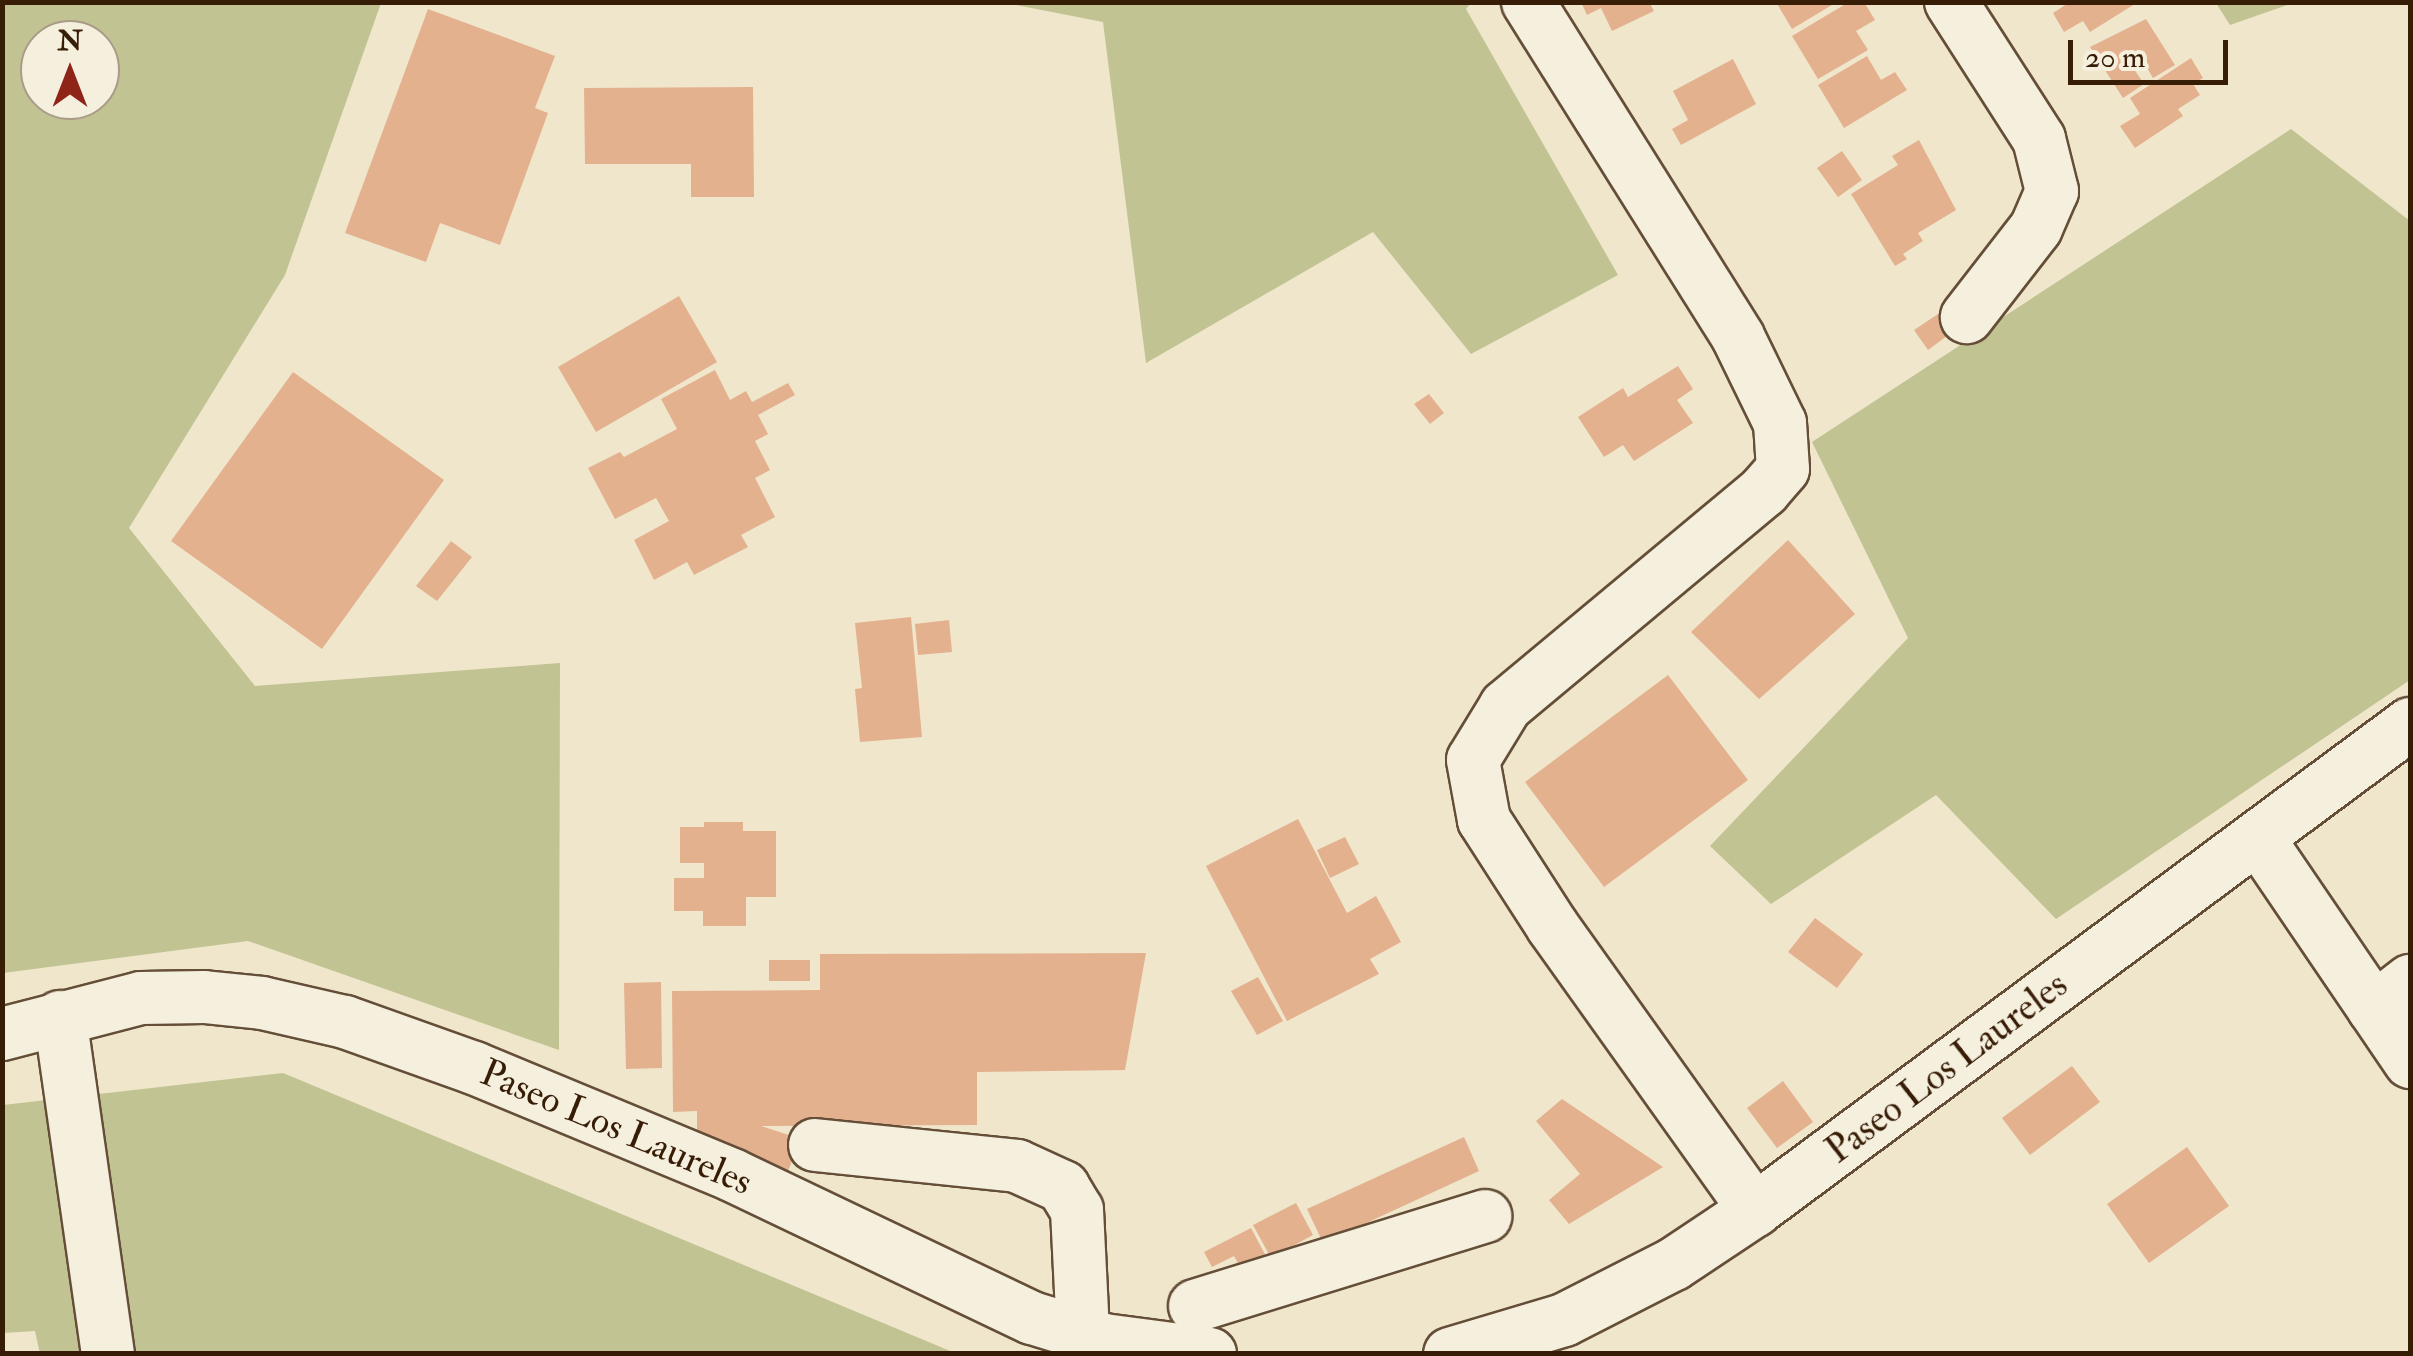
<!DOCTYPE html>
<style>
body{margin:0}
#map{position:relative;width:2413px;height:1356px;overflow:hidden;background:#efe6cc;font-family:"IM FELL Double Pica",serif}
div>[style]{position:absolute}
.green>*{inset:0;background:#c1c392}
.building>*{inset:0;background:#e4b18f}
.roads{filter:drop-shadow(2px 0 #654e38) drop-shadow(-2px 0 #654e38) drop-shadow(0 2px #654e38) drop-shadow(0 -2px #654e38)}
.minor>*{height:52px;margin:-26px;padding:0 26px;transform-origin:26px;border-radius:26px;background:#f5efde}
span{translate:-50% -50%;white-space:nowrap;text-align:center;line-height:1.15;-webkit-text-stroke:9px #f5efde;paint-order:stroke}
.street-label{font-size:38px;color:#371c06}
.frame{position:absolute;inset:0;border:5px solid #371c06;pointer-events:none}
.north{position:absolute;left:20px;top:20px;width:100px;height:100px;box-sizing:border-box;background:#f5efde;border:2px solid #a99b88;border-radius:50%;rotate:0deg;font-size:28px;font-weight:700;line-height:40px;text-align:center;color:#371c06}
.north::after{content:'';display:block;margin:auto;width:35px;height:45px;background:#8f2418;clip-path:polygon(50% 0,100% 100%,50% 72%,0 100%)}
.scale{position:absolute;left:2068px;top:40px;width:160px;height:45px;box-sizing:border-box;border:5px solid #371c06;border-top:0;padding-left:12px;font-size:30px;line-height:35px;white-space:nowrap;color:#371c06;-webkit-text-stroke:8px #f5efde;paint-order:stroke}
</style>
<div id="map">
<div class="green">
<div style="clip-path:polygon(evenodd,2px 3px,381px 3px,285px 275px,129px 528px,255px 686px,560px 663px,559px 1050px,248px 941px,3px 973px,2px 3px,100px 40px,100px 100px,40px 100px,40px 40px,100px 40px)"></div>
<div style="clip-path:polygon(1006px 3px,1471px 3px,1466px 9px,1618px 275px,1471px 354px,1373px 232px,1146px 363px,1103px 22px)"></div>
<div style="clip-path:polygon(2216px 3px,2293px 3px,2230px 25px)"></div>
<div style="clip-path:polygon(2291px 129px,2410px 221px,2410px 680px,2056px 919px,1936px 795px,1771px 904px,1710px 846px,1908px 638px,1812px 442px)"></div>
<div style="clip-path:polygon(283px 1073px,955px 1353px,40px 1354px,35px 1331px,3px 1333px,3px 1105px)"></div>
</div>
<div class="building">
<div style="clip-path:polygon(1581px 2px,1649px 2px,1654px 11px,1612px 31px,1601px 8px,1587px 15px)"></div>
<div style="clip-path:polygon(1776px 2px,1837px 2px,1792px 29px)"></div>
<div style="clip-path:polygon(1849px 2px,1864px 2px,1875px 20px,1856px 31px,1868px 50px,1818px 79px,1792px 36px)"></div>
<div style="clip-path:polygon(2070px 2px,2138px 2px,2090px 32px,2083px 21px,2064px 32px,2053px 13px)"></div>
<div style="clip-path:polygon(428px 9px,555px 56px,535px 108px,548px 113px,500px 245px,440px 223px,426px 262px,345px 233px)"></div>
<div style="clip-path:polygon(2146px 19px,2175px 65px,2153px 78px,2144px 63px,2134px 69px,2144px 84px,2123px 98px,2090px 47px)"></div>
<div style="clip-path:polygon(1867px 56px,1881px 80px,1895px 72px,1907px 90px,1844px 128px,1818px 85px)"></div>
<div style="clip-path:polygon(2191px 58px,2203px 78px,2193px 84px,2200px 95px,2178px 109px,2183px 116px,2135px 148px,2120px 126px,2140px 114px,2130px 98px)"></div>
<div style="clip-path:polygon(1733px 59px,1756px 104px,1681px 145px,1672px 129px,1688px 120px,1673px 91px)"></div>
<div style="clip-path:polygon(753px 87px,754px 197px,691px 197px,691px 164px,585px 164px,584px 88px)"></div>
<div style="clip-path:polygon(1919px 140px,1956px 210px,1918px 233px,1923px 241px,1903px 254px,1907px 259px,1895px 266px,1851px 194px,1898px 165px,1892px 156px)"></div>
<div style="clip-path:polygon(1842px 151px,1862px 180px,1838px 197px,1817px 168px)"></div>
<div style="clip-path:polygon(679px 296px,717px 362px,596px 432px,558px 367px)"></div>
<div style="clip-path:polygon(1941px 312px,1955px 330px,1928px 350px,1914px 330px)"></div>
<div style="clip-path:polygon(1678px 366px,1693px 389px,1677px 400px,1693px 423px,1634px 461px,1623px 445px,1604px 457px,1578px 417px,1623px 388px,1628px 397px)"></div>
<div style="clip-path:polygon(715px 370px,730px 400px,746px 391px,752px 402px,788px 383px,795px 395px,758px 415px,768px 434px,755px 441px,770px 470px,755px 478px,775px 517px,741px 535px,748px 547px,694px 575px,687px 562px,654px 580px,634px 540px,669px 521px,656px 498px,615px 519px,588px 468px,620px 452px,624px 457px,677px 429px,661px 399px)"></div>
<div style="clip-path:polygon(293px 372px,444px 480px,322px 649px,171px 541px)"></div>
<div style="clip-path:polygon(1429px 394px,1444px 413px,1430px 424px,1414px 404px)"></div>
<div style="clip-path:polygon(1788px 540px,1855px 614px,1759px 699px,1691px 632px)"></div>
<div style="clip-path:polygon(451px 541px,472px 557px,437px 601px,416px 586px)"></div>
<div style="clip-path:polygon(911px 617px,922px 737px,860px 742px,855px 689px,862px 688px,855px 623px)"></div>
<div style="clip-path:polygon(949px 620px,952px 652px,918px 655px,915px 624px)"></div>
<div style="clip-path:polygon(1668px 675px,1748px 780px,1604px 887px,1525px 782px)"></div>
<div style="clip-path:polygon(1298px 819px,1347px 913px,1376px 896px,1401px 942px,1370px 959px,1379px 974px,1287px 1021px,1206px 866px)"></div>
<div style="clip-path:polygon(704px 822px,743px 822px,743px 831px,776px 831px,776px 897px,746px 897px,746px 926px,703px 926px,703px 911px,674px 911px,674px 878px,704px 878px,704px 863px,680px 863px,680px 827px,704px 827px)"></div>
<div style="clip-path:polygon(1345px 837px,1359px 864px,1330px 878px,1317px 850px)"></div>
<div style="clip-path:polygon(1815px 918px,1863px 954px,1837px 988px,1788px 952px)"></div>
<div style="clip-path:polygon(1146px 953px,1125px 1070px,977px 1072px,977px 1125px,761px 1126px,801px 1139px,788px 1171px,697px 1139px,697px 1111px,673px 1112px,672px 991px,820px 990px,820px 954px)"></div>
<div style="clip-path:polygon(769px 960px,810px 960px,810px 981px,769px 981px)"></div>
<div style="clip-path:polygon(1258px 977px,1283px 1021px,1257px 1035px,1231px 991px)"></div>
<div style="clip-path:polygon(661px 982px,662px 1068px,626px 1069px,624px 983px)"></div>
<div style="clip-path:polygon(2072px 1066px,2100px 1102px,2030px 1155px,2002px 1118px)"></div>
<div style="clip-path:polygon(1783px 1081px,1813px 1122px,1777px 1148px,1747px 1108px)"></div>
<div style="clip-path:polygon(1562px 1099px,1663px 1167px,1569px 1224px,1549px 1200px,1580px 1174px,1536px 1121px)"></div>
<div style="clip-path:polygon(1464px 1137px,1479px 1171px,1323px 1243px,1307px 1209px)"></div>
<div style="clip-path:polygon(2187px 1147px,2229px 1206px,2149px 1263px,2107px 1204px)"></div>
<div style="clip-path:polygon(1296px 1203px,1313px 1235px,1271px 1258px,1253px 1225px)"></div>
<div style="clip-path:polygon(1251px 1228px,1267px 1258px,1243px 1272px,1234px 1256px,1212px 1267px,1204px 1252px)"></div>
</div>
<div class="roads">
<div class="minor">
<div style="left:1528px;top:2px;width:395px;rotate:57.9deg"></div>
<div style="left:1738px;top:337px;width:96px;rotate:64deg"></div>
<div style="left:1780px;top:423px;width:46px;rotate:86.3deg"></div>
<div style="left:1783px;top:469px;width:29px;rotate:131deg"></div>
<div style="left:1764px;top:491px;width:336px;rotate:140.2deg"></div>
<div style="left:1506px;top:706px;width:63px;rotate:121.4deg"></div>
<div style="left:1473px;top:760px;width:61px;rotate:79.6deg"></div>
<div style="left:1484px;top:820px;width:127px;rotate:57.2deg"></div>
<div style="left:1553px;top:927px;width:348px;rotate:54.5deg"></div>
<div style="left:1951px;top:2px;width:163px;rotate:57.3deg"></div>
<div style="left:2039px;top:139px;width:54px;rotate:76deg"></div>
<div style="left:2052px;top:191px;width:40px;rotate:113.4deg"></div>
<div style="left:2036px;top:228px;width:113px;rotate:127.8deg"></div>
<div style="left:2258px;top:838px;width:271px;rotate:55.8deg"></div>
<div style="left:2374px;top:1009px;width:46px;rotate:-37.9deg"></div>
<div style="left:60px;top:1017px;width:340px;rotate:81.9deg"></div>
<div style="left:2px;top:1034px;width:144px;rotate:-14.5deg"></div>
<div style="left:141px;top:998px;width:63px;rotate:-0.9deg"></div>
<div style="left:204px;top:997px;width:58px;rotate:5.9deg"></div>
<div style="left:262px;top:1003px;width:85px;rotate:12.9deg"></div>
<div style="left:345px;top:1022px;width:137px;rotate:19.6deg"></div>
<div style="left:474px;top:1068px;width:279px;rotate:22.5deg"></div>
<div style="left:732px;top:1175px;width:332px;rotate:25.5deg"></div>
<div style="left:1032px;top:1318px;width:75px;rotate:17deg"></div>
<div style="left:1104px;top:1340px;width:107px;rotate:7.5deg"></div>
<div style="left:815px;top:1145px;width:203px;rotate:5.9deg"></div>
<div style="left:1017px;top:1166px;width:51px;rotate:24.5deg"></div>
<div style="left:1063px;top:1187px;width:27px;rotate:59deg"></div>
<div style="left:1077px;top:1210px;width:123px;rotate:87.2deg"></div>
<div style="left:1195px;top:1306px;width:304px;rotate:-17.2deg"></div>
<div style="left:1450px;top:1354px;width:119px;rotate:-16.6deg"></div>
<div style="left:1564px;top:1320px;width:123px;rotate:-27deg"></div>
<div style="left:1674px;top:1264px;width:97px;rotate:-33.7deg"></div>
<div style="left:1755px;top:1210px;width:816px;rotate:-36.57deg"></div>
</div>
</div>
<div class="street-label">
<span style="left:1947px;top:1068px;rotate:-37deg">Paseo Los Laureles</span>
<span style="left:616px;top:1128px;rotate:23deg">Paseo Los Laureles</span>
</div>
<div class="frame"></div>
<div class="north">N</div>
<div class="scale">20 m</div>
</div>
